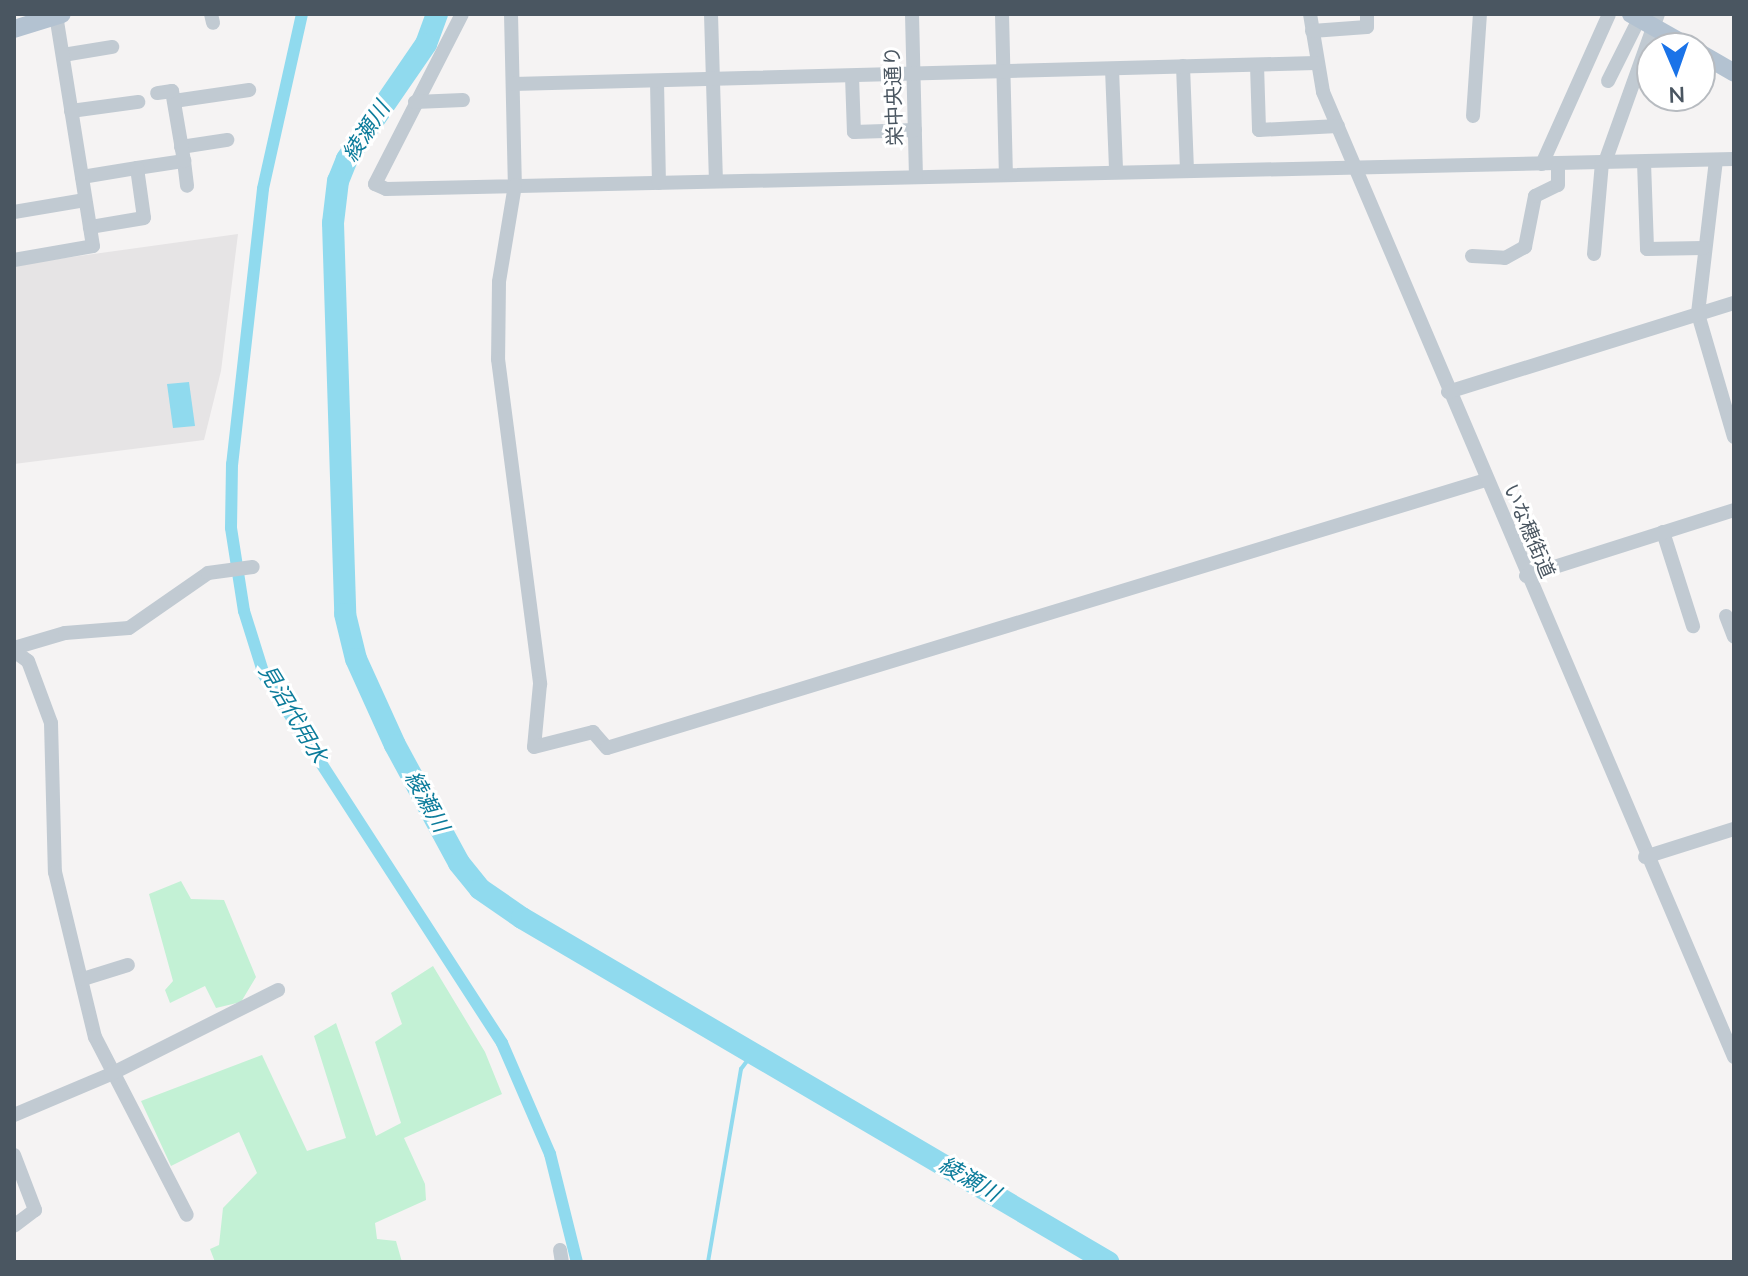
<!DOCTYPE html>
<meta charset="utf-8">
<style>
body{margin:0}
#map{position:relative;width:1748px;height:1276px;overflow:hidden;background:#f5f3f3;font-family:"Nunito Sans","Noto Sans JP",sans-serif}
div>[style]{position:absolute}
.education>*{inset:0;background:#e6e4e5}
.green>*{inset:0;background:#c3f1d5}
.water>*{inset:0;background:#90daee}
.stream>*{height:4px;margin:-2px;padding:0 2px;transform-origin:2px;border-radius:2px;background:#90daee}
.canal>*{height:12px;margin:-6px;padding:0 6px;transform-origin:6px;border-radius:6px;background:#90daee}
.river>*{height:22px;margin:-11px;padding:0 11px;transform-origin:11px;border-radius:11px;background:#90daee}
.minor>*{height:14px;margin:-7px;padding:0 7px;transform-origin:7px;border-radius:7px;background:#c1cad2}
.major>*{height:18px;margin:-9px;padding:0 9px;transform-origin:9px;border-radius:9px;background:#b3c2d1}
span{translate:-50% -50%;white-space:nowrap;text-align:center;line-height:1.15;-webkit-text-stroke:6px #fff;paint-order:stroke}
.street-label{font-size:20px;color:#4a5661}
.water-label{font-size:22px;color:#0c7c9b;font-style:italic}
.frame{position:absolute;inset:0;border:16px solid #4a5661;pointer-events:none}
.north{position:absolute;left:1636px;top:32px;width:80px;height:80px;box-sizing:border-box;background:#fff;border:2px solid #b7bbc0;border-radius:50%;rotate:178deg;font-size:22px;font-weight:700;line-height:32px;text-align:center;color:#4a5661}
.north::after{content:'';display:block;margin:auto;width:28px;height:36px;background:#1a73e8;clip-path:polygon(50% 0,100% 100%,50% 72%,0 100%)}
</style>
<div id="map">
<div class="education">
<div style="clip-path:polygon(238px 234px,221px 371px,204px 440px,14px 464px,14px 265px)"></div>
</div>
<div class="green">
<div style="clip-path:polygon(181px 881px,191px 899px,224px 900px,256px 977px,241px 1002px,216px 1008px,205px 986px,170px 1003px,165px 990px,173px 981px,149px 894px)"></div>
<div style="clip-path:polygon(433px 966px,485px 1052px,502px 1094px,404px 1138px,425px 1184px,426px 1200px,375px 1223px,377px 1239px,396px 1241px,402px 1262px,215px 1262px,210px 1249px,219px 1245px,223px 1208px,257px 1173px,239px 1132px,171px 1166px,141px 1101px,262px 1055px,307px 1151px,346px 1138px,314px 1036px,336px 1023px,376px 1136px,401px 1123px,375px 1042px,402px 1024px,391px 993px)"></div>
</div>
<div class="water">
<div style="clip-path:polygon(189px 382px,195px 426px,173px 428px,167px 384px)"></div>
</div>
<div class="stream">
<div style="left:708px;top:1262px;width:196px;rotate:-80.3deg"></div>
<div style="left:741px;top:1069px;width:21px;rotate:-53deg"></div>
</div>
<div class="canal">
<div style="left:302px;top:14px;width:179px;rotate:102.6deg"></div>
<div style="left:263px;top:189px;width:277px;rotate:96.4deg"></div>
<div style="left:232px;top:464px;width:64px;rotate:90.9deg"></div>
<div style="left:231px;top:528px;width:84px;rotate:81.1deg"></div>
<div style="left:244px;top:611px;width:67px;rotate:72.6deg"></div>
<div style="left:264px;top:675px;width:438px;rotate:57.1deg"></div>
<div style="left:502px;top:1043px;width:121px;rotate:66.6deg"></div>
<div style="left:550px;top:1154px;width:111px;rotate:76deg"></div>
</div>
<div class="river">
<div style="left:437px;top:14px;width:32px;rotate:110deg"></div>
<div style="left:426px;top:44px;width:140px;rotate:124.5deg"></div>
<div style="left:347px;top:159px;width:24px;rotate:112deg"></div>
<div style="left:338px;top:181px;width:42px;rotate:96.8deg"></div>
<div style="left:333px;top:223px;width:391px;rotate:88.2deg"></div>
<div style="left:345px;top:614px;width:46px;rotate:76.3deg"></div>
<div style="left:356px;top:659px;width:94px;rotate:65.6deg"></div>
<div style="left:395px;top:745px;width:134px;rotate:61.5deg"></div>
<div style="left:459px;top:863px;width:33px;rotate:51deg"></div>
<div style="left:480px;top:889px;width:51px;rotate:34.6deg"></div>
<div style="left:522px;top:918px;width:680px;rotate:30.41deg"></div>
</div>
<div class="minor">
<div style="left:211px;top:14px;width:9px;rotate:77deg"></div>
<div style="left:462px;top:14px;width:191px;rotate:117.1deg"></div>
<div style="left:375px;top:184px;width:12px;rotate:24deg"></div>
<div style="left:386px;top:189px;width:1348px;rotate:-1.27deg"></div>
<div style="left:511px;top:14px;width:171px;rotate:88.7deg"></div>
<div style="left:515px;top:185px;width:98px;rotate:99.4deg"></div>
<div style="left:499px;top:282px;width:77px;rotate:90.7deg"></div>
<div style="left:498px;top:359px;width:328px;rotate:82.6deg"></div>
<div style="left:540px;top:684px;width:63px;rotate:95.4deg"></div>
<div style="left:534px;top:747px;width:61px;rotate:-14.3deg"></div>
<div style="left:593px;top:732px;width:21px;rotate:49deg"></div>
<div style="left:607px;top:748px;width:919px;rotate:-16.96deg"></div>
<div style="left:711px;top:14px;width:167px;rotate:88.3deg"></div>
<div style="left:912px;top:14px;width:163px;rotate:88.6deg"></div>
<div style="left:1002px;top:14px;width:159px;rotate:88.6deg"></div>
<div style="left:1310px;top:14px;width:79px;rotate:80.5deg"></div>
<div style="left:1323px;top:92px;width:1049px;rotate:66.93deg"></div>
<div style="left:1312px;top:31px;width:55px;rotate:-4.2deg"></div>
<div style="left:1367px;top:27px;width:13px;rotate:-90deg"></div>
<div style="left:63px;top:55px;width:50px;rotate:-9.3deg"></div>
<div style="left:1257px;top:65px;width:65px;rotate:88.2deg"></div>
<div style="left:1259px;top:130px;width:79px;rotate:-2.9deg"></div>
<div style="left:1183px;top:66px;width:102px;rotate:87.8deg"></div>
<div style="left:1112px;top:69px;width:101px;rotate:87.7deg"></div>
<div style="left:852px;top:76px;width:56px;rotate:88deg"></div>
<div style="left:854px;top:132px;width:61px;rotate:-1.9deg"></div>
<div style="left:657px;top:81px;width:102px;rotate:88.9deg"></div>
<div style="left:1608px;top:81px;width:69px;rotate:-63.4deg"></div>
<div style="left:513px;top:84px;width:803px;rotate:-1.5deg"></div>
<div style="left:174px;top:101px;width:76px;rotate:-8.3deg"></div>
<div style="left:415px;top:102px;width:48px;rotate:-2.4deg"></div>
<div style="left:71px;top:111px;width:68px;rotate:-7.7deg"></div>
<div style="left:1473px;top:116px;width:102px;rotate:-86.1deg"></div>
<div style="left:181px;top:147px;width:47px;rotate:-8.7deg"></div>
<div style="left:1716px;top:160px;width:155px;rotate:96.7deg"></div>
<div style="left:1698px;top:314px;width:128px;rotate:73.7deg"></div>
<div style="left:184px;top:161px;width:25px;rotate:83deg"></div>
<div style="left:1605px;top:162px;width:157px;rotate:-70.3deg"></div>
<div style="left:1644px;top:162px;width:87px;rotate:88deg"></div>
<div style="left:1647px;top:249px;width:56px;rotate:-1deg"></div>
<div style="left:1542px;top:164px;width:164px;rotate:-65.9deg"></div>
<div style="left:137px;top:168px;width:48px;rotate:-8.5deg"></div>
<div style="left:184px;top:161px;width:71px;rotate:-99.7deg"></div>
<div style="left:172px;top:91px;width:15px;rotate:172deg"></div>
<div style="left:82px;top:177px;width:56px;rotate:-9.3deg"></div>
<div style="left:137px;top:168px;width:50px;rotate:82deg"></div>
<div style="left:144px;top:218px;width:55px;rotate:170.5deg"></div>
<div style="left:14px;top:212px;width:72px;rotate:-9.6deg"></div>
<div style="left:1594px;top:254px;width:92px;rotate:-85deg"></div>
<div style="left:1472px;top:256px;width:33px;rotate:3deg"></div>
<div style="left:1505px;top:258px;width:23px;rotate:-29deg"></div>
<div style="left:1525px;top:247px;width:52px;rotate:-78.9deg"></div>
<div style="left:1535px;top:196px;width:25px;rotate:-26deg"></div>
<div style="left:1558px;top:185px;width:22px;rotate:-90deg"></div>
<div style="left:14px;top:260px;width:80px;rotate:-10deg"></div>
<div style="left:93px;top:246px;width:235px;rotate:-99.1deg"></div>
<div style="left:1448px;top:392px;width:300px;rotate:-17.3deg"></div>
<div style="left:1663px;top:532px;width:99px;rotate:72.3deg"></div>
<div style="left:1526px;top:576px;width:218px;rotate:-17.6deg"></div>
<div style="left:1726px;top:616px;width:22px;rotate:69deg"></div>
<div style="left:14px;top:648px;width:53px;rotate:-16.4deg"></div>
<div style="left:65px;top:633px;width:64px;rotate:-4.5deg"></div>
<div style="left:129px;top:628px;width:96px;rotate:-34.8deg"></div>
<div style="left:208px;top:573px;width:45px;rotate:-7.6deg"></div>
<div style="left:14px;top:651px;width:17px;rotate:36deg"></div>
<div style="left:28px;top:661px;width:66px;rotate:69.6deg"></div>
<div style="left:51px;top:723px;width:149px;rotate:88.5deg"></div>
<div style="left:55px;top:872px;width:170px;rotate:76.4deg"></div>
<div style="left:95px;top:1037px;width:200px;rotate:62.7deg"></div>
<div style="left:1645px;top:857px;width:93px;rotate:-17.5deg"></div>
<div style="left:83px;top:979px;width:47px;rotate:-17.3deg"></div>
<div style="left:14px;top:1115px;width:105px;rotate:-22.9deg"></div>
<div style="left:111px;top:1074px;width:187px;rotate:-26.7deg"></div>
<div style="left:14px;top:1155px;width:59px;rotate:69.1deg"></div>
<div style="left:35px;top:1210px;width:26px;rotate:143deg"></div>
<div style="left:560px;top:1250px;width:12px;rotate:81deg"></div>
</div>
<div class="major">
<div style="left:1631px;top:14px;width:69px;rotate:29.5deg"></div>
<div style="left:14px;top:29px;width:50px;rotate:-17.4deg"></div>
<div style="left:1700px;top:53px;width:39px;rotate:30deg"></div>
</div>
<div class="street-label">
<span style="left:894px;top:96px;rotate:-92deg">栄中央通り</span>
<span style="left:1529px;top:531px;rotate:67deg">いな穂街道</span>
</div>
<div class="water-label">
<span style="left:367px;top:132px;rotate:-57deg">綾瀬川</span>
<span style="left:292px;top:714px;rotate:59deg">見沼代用水</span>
<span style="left:426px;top:802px;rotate:61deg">綾瀬川</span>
<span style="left:969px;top:1180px;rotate:30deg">綾瀬川</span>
</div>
<div class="frame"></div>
<div class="north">N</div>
</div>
